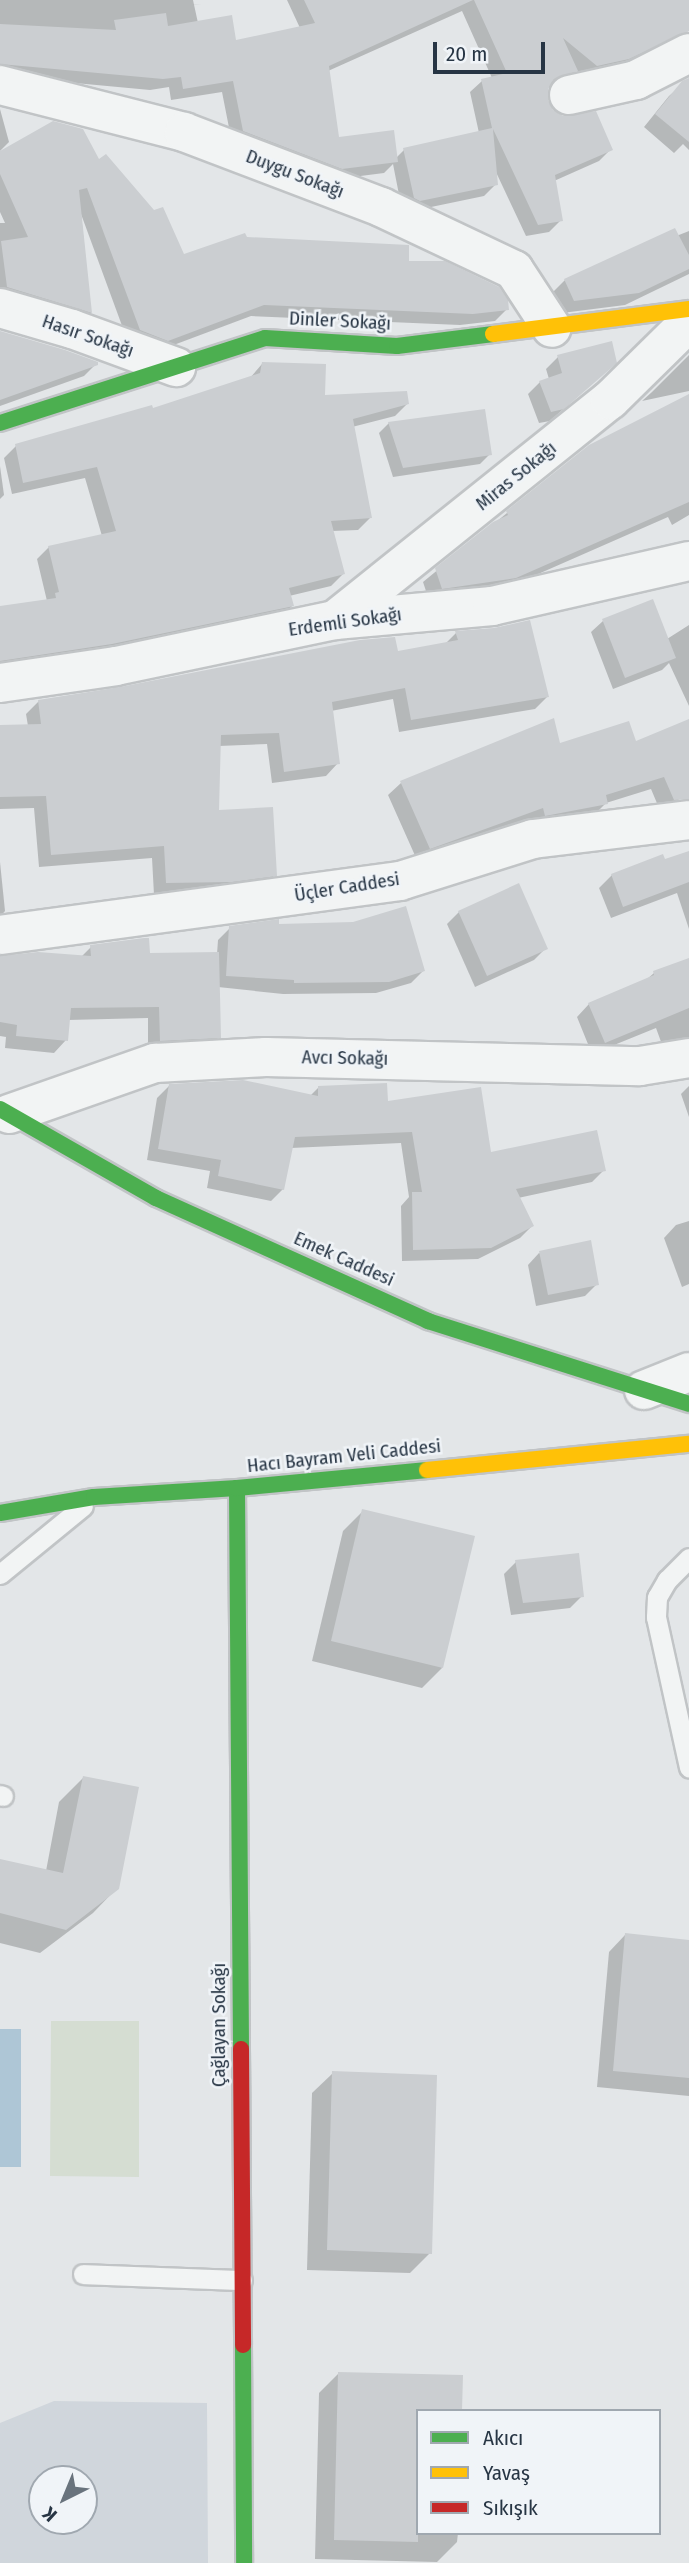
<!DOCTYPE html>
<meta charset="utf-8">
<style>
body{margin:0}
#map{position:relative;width:689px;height:2563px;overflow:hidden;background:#e3e6e8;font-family:"Fira Sans Condensed",sans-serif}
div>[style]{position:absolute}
.built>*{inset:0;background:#d0d6dc}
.green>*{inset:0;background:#d5ddd2}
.water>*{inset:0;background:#aec6d6}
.shadow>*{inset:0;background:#0003}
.building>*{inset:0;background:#cbced1}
.roads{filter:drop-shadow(2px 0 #c1c4c6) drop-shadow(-2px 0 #c1c4c6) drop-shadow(0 2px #c1c4c6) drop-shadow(0 -2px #c1c4c6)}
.lane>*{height:19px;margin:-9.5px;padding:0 9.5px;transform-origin:9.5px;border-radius:9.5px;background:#f2f4f4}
.street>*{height:38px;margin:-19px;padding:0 19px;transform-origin:19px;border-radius:19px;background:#f2f4f4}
.fast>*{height:16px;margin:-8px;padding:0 8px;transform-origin:8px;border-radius:8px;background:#4caf50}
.slow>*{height:16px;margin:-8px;padding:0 8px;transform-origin:8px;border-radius:8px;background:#ffc107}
.jam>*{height:16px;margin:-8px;padding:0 8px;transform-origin:8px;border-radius:8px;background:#c62828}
span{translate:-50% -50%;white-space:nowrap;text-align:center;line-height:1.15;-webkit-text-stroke:5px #f0f4f8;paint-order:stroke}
.street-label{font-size:19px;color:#273544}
.legend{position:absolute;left:416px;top:2409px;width:245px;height:126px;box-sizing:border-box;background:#f0f4f8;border:2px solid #a0a8b0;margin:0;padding:9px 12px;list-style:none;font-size:21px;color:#273544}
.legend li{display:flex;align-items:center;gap:14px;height:35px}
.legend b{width:35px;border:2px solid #a0a8b0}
.north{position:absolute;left:28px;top:2465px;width:70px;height:70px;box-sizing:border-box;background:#f0f4f8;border:2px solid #a0a8b0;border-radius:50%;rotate:223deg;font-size:19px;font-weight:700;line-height:28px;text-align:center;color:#273544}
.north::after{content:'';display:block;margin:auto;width:24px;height:32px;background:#69737d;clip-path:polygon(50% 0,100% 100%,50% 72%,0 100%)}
.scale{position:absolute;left:433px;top:42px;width:112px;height:32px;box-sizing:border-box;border:4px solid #273544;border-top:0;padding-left:9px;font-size:21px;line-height:24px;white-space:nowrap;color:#273544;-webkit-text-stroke:5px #f0f4f8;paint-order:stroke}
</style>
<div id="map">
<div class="built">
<div style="clip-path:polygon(evenodd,54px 2401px,207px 2403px,208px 2563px,0 2563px,0 2423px,54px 2401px,42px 2479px,84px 2479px,84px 2521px,42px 2521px,42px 2479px)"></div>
</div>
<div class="green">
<div style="clip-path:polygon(51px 2021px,139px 2021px,139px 2177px,50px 2176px)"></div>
</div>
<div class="water">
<div style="clip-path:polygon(0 2029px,21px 2029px,21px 2167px,0 2167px)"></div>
</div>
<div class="shadow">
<div style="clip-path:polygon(evenodd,0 0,193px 0,198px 23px,234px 42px,300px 28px,287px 0,689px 0,689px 30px,674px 43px,615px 70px,585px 77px,576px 70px,564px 82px,546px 88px,546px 101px,552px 112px,611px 149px,599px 161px,554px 181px,561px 220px,549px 232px,526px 236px,495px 170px,496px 184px,484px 196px,407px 212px,402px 210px,393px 164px,384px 173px,329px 180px,232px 143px,222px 92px,171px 100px,169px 87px,150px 90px,0 76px,0 0,462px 11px,492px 78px,482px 81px,470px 92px,479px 133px,404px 150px,396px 158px,337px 139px,328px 71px,462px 11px)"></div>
<div style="clip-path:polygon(689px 79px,689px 150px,683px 144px,674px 153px,644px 127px,669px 96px)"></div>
<div style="clip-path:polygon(0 109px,9px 142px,0 151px)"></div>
<div style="clip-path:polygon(0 153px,99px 162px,183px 256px,246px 239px,407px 263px,507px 309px,495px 321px,460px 325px,251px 316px,155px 352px,128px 342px,81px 214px,91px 313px,79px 324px,0 300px,0 223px,5px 223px,0 212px)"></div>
<div style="clip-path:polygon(689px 231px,689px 274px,625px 305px,562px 313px,552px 293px,565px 280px)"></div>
<div style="clip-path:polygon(0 333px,96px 364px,84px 376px,0 406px)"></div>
<div style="clip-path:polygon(689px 355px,689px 391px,642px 401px,652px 392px)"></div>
<div style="clip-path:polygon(558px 357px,602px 374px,550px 421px,539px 423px,528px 394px,540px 382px,549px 379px,546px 369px)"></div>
<div style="clip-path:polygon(262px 364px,324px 397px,407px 404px,395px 416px,352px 427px,370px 518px,358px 530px,332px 531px,343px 574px,331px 586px,289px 596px,292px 606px,280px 618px,0 672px,0 607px,47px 601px,37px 559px,49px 547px,102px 536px,85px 478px,12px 494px,4px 458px,16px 446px,152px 411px,250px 378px)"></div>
<div style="clip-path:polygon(689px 396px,689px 515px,672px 525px,668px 517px,502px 590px,429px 600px,423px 582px,507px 513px)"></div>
<div style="clip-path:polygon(389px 423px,490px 454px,480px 464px,393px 477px,379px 433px)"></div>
<div style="clip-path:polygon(0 466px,4px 495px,0 499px)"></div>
<div style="clip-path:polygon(603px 621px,667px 639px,689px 625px,689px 706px,669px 663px,662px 670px,613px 689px,591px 632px)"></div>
<div style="clip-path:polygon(456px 633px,547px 697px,535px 709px,399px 732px,393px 699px,331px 711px,338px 763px,326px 776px,272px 783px,267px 744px,219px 746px,217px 812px,275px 875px,262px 887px,154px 895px,152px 858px,39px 867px,34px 808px,0 809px,0 726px,28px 726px,26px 714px,39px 701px,397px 653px,444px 645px)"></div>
<div style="clip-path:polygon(689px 721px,689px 795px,659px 808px,651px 789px,606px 803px,593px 816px,533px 827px,530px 819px,417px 860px,388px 795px,401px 783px,559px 745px,635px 744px)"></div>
<div style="clip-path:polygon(689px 853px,689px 929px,677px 893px,611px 918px,599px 888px,612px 875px)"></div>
<div style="clip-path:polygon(0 862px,5px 911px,0 917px)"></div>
<div style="clip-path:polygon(459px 912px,546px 948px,534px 960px,475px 987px,447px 924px)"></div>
<div style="clip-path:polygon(278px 925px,423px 971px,411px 983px,376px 993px,283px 994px,218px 987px,219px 1037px,207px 1049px,148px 1052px,148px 1018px,68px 1020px,66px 1040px,54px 1053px,5px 1048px,6px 1037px,0 1036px,0 958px,81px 957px,91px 947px,148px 955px,217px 954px,218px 940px,230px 928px)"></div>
<div style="clip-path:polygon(689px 960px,689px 1053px,664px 1050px,656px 1028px,592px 1054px,577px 1017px,589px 1004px,646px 980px,654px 973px)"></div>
<div style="clip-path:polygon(169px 1086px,310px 1096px,318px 1088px,386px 1103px,490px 1154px,604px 1170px,592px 1182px,518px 1198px,532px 1226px,520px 1238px,478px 1259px,402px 1261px,401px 1206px,409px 1197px,401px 1143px,291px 1148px,283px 1189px,271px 1201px,207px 1188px,210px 1171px,147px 1160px,157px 1098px)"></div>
<div style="clip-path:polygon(689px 1086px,689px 1117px,681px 1094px)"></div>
<div style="clip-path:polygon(689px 1221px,689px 1284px,682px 1287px,664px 1238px,676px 1225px)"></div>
<div style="clip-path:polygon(539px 1253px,597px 1284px,585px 1296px,536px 1306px,528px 1265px)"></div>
<div style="clip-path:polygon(363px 1511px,442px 1668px,422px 1688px,312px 1661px,343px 1531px)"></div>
<div style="clip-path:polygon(516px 1562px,582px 1596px,570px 1608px,511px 1615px,504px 1574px)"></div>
<div style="clip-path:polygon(83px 1778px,117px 1888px,93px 1913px,40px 1953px,0 1943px,0 1860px,46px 1871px,59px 1802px)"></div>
<div style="clip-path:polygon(625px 1935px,689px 1941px,689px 2096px,597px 2087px,609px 1952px)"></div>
<div style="clip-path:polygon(333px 2073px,430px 2253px,410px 2273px,307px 2270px,312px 2093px)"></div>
<div style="clip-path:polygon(339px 2373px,418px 2411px,418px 2533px,458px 2533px,457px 2542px,437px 2562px,315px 2559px,319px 2393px)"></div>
</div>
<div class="building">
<div style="clip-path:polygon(304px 0,473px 0,329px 66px,339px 137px,394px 130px,398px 162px,342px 169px,243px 131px,233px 81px,183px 89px,181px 77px,163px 79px,0 64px,0 24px,116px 30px,114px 20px,166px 13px,168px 26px,232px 15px,236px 40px,315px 23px)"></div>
<div style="clip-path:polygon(474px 0,689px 0,689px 31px,629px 59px,597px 66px,563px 38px,578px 71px,554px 79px,548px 89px,548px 100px,553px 110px,563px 116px,596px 111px,613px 150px,555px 175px,563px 221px,538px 225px,493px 129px,498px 185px,420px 201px,414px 198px,403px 148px,492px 128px,481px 79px,507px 73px)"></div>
<div style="clip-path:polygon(689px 78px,689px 142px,655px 114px,682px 81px)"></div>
<div style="clip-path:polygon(53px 121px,83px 129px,99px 159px,106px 154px,154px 210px,163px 207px,184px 254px,245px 233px,247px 237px,409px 245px,409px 261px,445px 261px,499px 287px,508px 300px,509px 310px,473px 314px,264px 305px,168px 341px,140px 330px,87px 188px,79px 190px,92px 313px,7px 287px,1px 241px,28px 237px,0 174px,0 151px)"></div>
<div style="clip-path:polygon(675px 228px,689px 255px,689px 269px,639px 293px,574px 301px,564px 279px)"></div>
<div style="clip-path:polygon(0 331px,65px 350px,98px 362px,98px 365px,0 400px)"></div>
<div style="clip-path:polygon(612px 341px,617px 363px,564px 409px,551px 412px,539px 381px,562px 373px,557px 355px)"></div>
<div style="clip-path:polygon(262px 362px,326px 364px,325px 395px,407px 391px,409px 404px,353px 419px,372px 518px,331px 521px,345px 574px,289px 588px,294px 606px,112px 644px,0 661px,0 606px,56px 598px,55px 593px,59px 592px,48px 546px,116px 531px,97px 467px,23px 483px,15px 444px,152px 405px,153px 408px,260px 373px)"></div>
<div style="clip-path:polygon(689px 394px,689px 502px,516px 578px,442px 589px,435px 568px,493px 522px,508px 515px,506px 511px,589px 445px)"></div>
<div style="clip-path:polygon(485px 409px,492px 455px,403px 468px,388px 422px)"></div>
<div style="clip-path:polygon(653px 599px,676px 658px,625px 678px,602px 619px)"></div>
<div style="clip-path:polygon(530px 620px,549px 697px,411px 720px,405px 688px,332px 702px,340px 764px,284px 772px,279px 733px,221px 735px,219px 810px,273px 807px,277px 876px,232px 882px,166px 883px,164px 846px,51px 855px,46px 796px,0 797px,0 725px,41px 724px,38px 700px,120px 687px,360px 640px,395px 637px,398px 651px,458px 640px,455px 631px,494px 628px)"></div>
<div style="clip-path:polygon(554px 718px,560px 743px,629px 721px,636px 741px,689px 719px,689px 799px,674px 800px,664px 777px,606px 795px,608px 804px,545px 816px,543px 808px,430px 849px,400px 781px)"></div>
<div style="clip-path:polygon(689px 851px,689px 882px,623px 907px,611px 874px,663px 854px,665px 859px)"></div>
<div style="clip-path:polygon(519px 883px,548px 949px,487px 976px,458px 911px)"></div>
<div style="clip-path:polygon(406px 906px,425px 971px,389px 982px,294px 983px,294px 980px,226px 976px,229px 926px,279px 919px,279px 924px,353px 922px)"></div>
<div style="clip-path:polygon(144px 938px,149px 938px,150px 953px,219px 952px,221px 1038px,160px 1041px,159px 1007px,71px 1008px,68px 1041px,16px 1036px,17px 1025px,0 1022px,0 956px,38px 952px,91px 956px,90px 945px)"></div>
<div style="clip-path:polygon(689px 958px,689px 1008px,605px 1043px,588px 1003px,654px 975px,653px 971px)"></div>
<div style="clip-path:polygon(243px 1080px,318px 1096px,318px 1086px,387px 1083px,388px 1101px,481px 1087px,491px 1152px,597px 1130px,606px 1171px,516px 1189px,534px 1226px,491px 1248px,413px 1250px,412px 1192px,422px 1192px,412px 1132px,295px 1137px,284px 1190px,218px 1176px,221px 1160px,158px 1149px,169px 1084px)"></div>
<div style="clip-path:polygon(591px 1240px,599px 1285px,548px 1295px,539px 1251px)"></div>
<div style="clip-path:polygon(362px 1509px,475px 1536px,443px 1668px,331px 1641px)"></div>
<div style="clip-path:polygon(579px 1553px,584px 1597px,523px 1603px,515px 1560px)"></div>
<div style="clip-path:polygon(83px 1776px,139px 1787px,119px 1889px,66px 1930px,0 1913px,0 1859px,63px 1873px)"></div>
<div style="clip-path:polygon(625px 1933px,689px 1940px,689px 2078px,613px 2071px)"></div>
<div style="clip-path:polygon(332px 2071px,437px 2075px,432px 2254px,327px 2250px)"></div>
<div style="clip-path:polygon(338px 2372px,463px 2375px,462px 2411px,418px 2411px,418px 2542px,334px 2540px)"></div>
</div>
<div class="roads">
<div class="lane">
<div style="left:689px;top:1558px;width:31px;rotate:135deg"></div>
<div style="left:667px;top:1580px;width:20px;rotate:120deg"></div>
<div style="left:657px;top:1597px;width:20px;rotate:93deg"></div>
<div style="left:656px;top:1617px;width:154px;rotate:77.6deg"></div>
<div style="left:0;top:1574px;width:107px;rotate:-39.3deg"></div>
<div style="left:0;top:1795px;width:3px;rotate:18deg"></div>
<div style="left:83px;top:2274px;width:159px;rotate:2.2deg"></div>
</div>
<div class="street">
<div style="left:0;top:85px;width:190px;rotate:14.3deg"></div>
<div style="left:184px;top:132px;width:211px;rotate:20.8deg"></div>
<div style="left:381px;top:207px;width:147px;rotate:25.3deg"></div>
<div style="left:514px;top:270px;width:69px;rotate:56.8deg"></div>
<div style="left:569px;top:95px;width:69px;rotate:-12.6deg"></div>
<div style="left:636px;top:80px;width:59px;rotate:-27deg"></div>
<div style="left:0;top:308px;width:75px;rotate:16.3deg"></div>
<div style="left:72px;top:329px;width:111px;rotate:20.1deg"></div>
<div style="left:335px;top:620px;width:352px;rotate:-38.7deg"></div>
<div style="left:610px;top:400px;width:111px;rotate:-44.6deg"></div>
<div style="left:0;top:683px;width:117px;rotate:-8.3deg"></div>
<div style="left:116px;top:666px;width:224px;rotate:-11.9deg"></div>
<div style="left:335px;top:620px;width:158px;rotate:-5.1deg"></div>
<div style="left:492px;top:606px;width:202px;rotate:-12.9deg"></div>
<div style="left:0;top:935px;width:404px;rotate:-7.7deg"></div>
<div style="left:400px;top:881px;width:139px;rotate:-17.5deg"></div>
<div style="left:533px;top:839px;width:157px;rotate:-6.9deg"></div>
<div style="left:9px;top:1114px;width:155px;rotate:-19.3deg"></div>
<div style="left:155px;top:1063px;width:111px;rotate:-3.1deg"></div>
<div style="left:266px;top:1057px;width:374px;rotate:1.4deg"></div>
<div style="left:640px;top:1066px;width:50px;rotate:-9.3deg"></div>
<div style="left:644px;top:1390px;width:48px;rotate:-21.8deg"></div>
</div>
<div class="fast">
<div style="left:0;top:423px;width:278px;rotate:-17.8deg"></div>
<div style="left:265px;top:338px;width:132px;rotate:3.5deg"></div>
<div style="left:397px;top:346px;width:97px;rotate:-7.1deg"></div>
<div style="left:0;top:1109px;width:180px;rotate:29.7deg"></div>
<div style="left:156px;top:1198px;width:299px;rotate:24.3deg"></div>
<div style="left:428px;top:1321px;width:274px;rotate:17.6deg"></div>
<div style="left:237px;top:1488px;width:561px;rotate:89.59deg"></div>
<div style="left:0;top:1513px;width:95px;rotate:-9.7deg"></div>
<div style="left:94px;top:1497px;width:143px;rotate:-3.6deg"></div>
<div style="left:237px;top:1488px;width:191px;rotate:-5.4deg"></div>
<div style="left:243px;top:2345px;width:218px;rotate:89.7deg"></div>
</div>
<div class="slow">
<div style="left:493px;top:334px;width:198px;rotate:-7.3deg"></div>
<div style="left:427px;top:1470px;width:263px;rotate:-5.7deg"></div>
</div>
<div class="jam">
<div style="left:241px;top:2049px;width:296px;rotate:89.6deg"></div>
</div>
</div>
<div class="street-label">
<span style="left:295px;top:174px;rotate:21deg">Duygu Sokağı</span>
<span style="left:340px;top:321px;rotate:3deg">Dinler Sokağı</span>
<span style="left:88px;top:336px;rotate:19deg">Hasır Sokağı</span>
<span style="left:516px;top:476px;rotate:-39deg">Miras Sokağı</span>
<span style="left:345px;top:622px;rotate:-8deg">Erdemli Sokağı</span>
<span style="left:347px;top:887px;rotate:-9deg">Üçler Caddesi</span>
<span style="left:345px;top:1058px;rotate:1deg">Avcı Sokağı</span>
<span style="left:344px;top:1259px;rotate:24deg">Emek Caddesi</span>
<span style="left:344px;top:1456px;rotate:-6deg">Hacı Bayram Veli Caddesi</span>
<span style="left:219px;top:2025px;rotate:-90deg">Çağlayan Sokağı</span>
</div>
<ul class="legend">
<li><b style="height:9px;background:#4caf50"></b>Akıcı</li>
<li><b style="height:9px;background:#ffc107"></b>Yavaş</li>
<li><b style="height:9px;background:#c62828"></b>Sıkışık</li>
</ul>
<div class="north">K</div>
<div class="scale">20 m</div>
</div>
